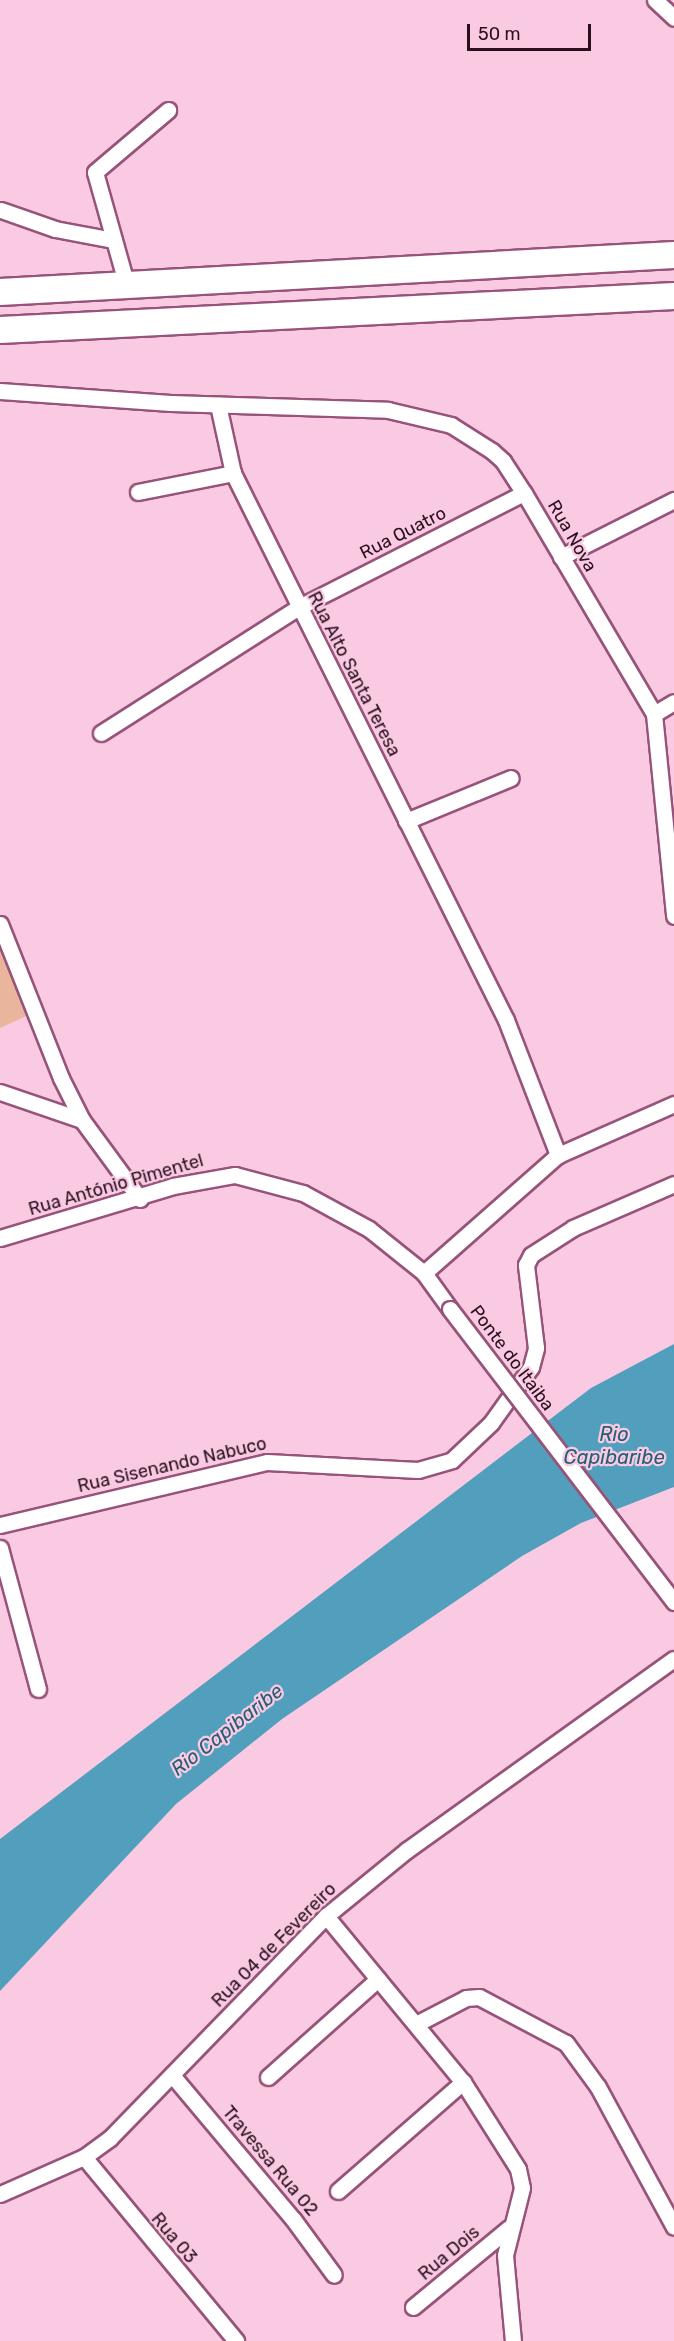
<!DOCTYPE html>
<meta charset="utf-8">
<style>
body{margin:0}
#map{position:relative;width:674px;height:2341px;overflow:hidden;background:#f9cae2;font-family:Rubik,sans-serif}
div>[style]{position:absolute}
.green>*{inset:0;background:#e9b59d}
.water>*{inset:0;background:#529fbd}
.roads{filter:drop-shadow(2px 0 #975379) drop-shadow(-2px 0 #975379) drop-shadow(0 2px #975379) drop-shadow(0 -2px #975379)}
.minor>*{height:15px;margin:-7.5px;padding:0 7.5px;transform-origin:7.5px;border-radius:7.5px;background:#fff}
.trunk>*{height:26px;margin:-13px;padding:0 13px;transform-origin:13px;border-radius:13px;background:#fff}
.bridges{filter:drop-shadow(2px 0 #975379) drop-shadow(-2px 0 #975379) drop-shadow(0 2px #975379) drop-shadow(0 -2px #975379)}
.minor-bridge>*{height:15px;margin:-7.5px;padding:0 7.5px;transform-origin:7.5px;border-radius:7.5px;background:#fff}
span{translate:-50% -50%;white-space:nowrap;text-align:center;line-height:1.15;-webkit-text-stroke:4.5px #f9cae2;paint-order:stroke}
.street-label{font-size:18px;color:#2a0f1e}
.water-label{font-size:20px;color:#235f75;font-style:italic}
.scale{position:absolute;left:467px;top:24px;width:124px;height:27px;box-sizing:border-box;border:3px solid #2a0f1e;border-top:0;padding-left:8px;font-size:18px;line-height:21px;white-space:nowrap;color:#2a0f1e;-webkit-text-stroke:4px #f9cae2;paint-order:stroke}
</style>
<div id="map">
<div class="green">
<div style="clip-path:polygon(0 926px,37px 1011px,0 1028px)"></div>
</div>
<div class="water">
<div style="clip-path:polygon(674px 1344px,674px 1487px,581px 1523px,522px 1556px,282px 1719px,176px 1804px,0 1991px,0 1839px,591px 1388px)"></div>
</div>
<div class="roads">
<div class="minor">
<div style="left:655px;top:0;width:26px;rotate:43deg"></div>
<div style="left:1px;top:210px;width:57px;rotate:19.4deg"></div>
<div style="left:55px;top:229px;width:60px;rotate:10.6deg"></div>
<div style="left:127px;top:286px;width:118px;rotate:-105.7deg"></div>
<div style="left:95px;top:172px;width:96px;rotate:-40.3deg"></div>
<div style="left:0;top:391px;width:171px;rotate:4deg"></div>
<div style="left:171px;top:403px;width:217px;rotate:1.8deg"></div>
<div style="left:388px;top:410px;width:65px;rotate:13.4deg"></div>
<div style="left:451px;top:425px;width:49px;rotate:32.4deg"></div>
<div style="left:492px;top:451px;width:15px;rotate:42deg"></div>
<div style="left:503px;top:461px;width:38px;rotate:57deg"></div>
<div style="left:524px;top:493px;width:256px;rotate:59.5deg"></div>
<div style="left:654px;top:714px;width:203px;rotate:84.3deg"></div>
<div style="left:218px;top:405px;width:70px;rotate:77.6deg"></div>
<div style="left:233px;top:473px;width:611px;rotate:63.48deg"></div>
<div style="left:506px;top:1020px;width:145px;rotate:68.9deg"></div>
<div style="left:138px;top:492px;width:97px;rotate:-11.3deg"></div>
<div style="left:561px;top:557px;width:127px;rotate:-26.8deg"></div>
<div style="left:654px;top:714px;width:23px;rotate:-31deg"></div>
<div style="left:101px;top:733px;width:235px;rotate:-32.5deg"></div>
<div style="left:299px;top:607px;width:252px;rotate:-26.9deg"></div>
<div style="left:406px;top:821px;width:113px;rotate:-22.3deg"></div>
<div style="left:0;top:924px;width:166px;rotate:68.4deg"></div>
<div style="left:61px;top:1078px;width:47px;rotate:63.4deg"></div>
<div style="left:82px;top:1120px;width:98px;rotate:53.7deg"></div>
<div style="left:0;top:1092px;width:87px;rotate:18.9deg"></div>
<div style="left:0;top:1238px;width:181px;rotate:-16.7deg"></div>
<div style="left:173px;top:1186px;width:63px;rotate:-10.1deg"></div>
<div style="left:235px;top:1175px;width:70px;rotate:14.8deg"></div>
<div style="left:303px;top:1193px;width:75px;rotate:28.6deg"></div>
<div style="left:369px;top:1229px;width:70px;rotate:38.7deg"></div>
<div style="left:424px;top:1273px;width:44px;rotate:54.2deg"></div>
<div style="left:424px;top:1273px;width:179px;rotate:-41.4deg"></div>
<div style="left:558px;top:1155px;width:127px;rotate:-23.7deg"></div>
<div style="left:0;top:1525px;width:274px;rotate:-13.3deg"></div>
<div style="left:267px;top:1462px;width:151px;rotate:3deg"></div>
<div style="left:418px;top:1470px;width:35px;rotate:-16deg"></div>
<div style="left:452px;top:1460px;width:54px;rotate:-43.5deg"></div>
<div style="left:491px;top:1423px;width:69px;rotate:-54.5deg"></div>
<div style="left:531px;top:1367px;width:20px;rotate:-75deg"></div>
<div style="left:536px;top:1348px;width:84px;rotate:-96.9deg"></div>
<div style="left:526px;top:1265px;width:11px;rotate:-63deg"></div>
<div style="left:531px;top:1255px;width:50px;rotate:-32.7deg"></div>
<div style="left:573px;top:1228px;width:110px;rotate:-23.5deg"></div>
<div style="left:0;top:1548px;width:146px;rotate:74.9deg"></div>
<div style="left:326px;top:1916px;width:215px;rotate:50.5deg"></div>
<div style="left:463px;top:2082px;width:103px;rotate:57.7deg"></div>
<div style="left:518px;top:2169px;width:19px;rotate:78deg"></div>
<div style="left:522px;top:2188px;width:69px;rotate:104.2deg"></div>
<div style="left:505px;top:2255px;width:86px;rotate:84.7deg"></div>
<div style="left:418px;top:2023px;width:54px;rotate:-27.5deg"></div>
<div style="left:466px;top:1998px;width:13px;rotate:-4deg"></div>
<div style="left:479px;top:1997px;width:98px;rotate:27.9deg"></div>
<div style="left:566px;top:2043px;width:54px;rotate:54deg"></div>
<div style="left:598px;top:2087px;width:159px;rotate:61.5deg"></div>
<div style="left:172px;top:2075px;width:188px;rotate:50deg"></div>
<div style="left:293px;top:2219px;width:69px;rotate:53.8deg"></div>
<div style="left:268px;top:2077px;width:147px;rotate:-41.7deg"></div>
<div style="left:84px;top:2157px;width:239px;rotate:50.4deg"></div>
<div style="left:338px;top:2191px;width:166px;rotate:-41.1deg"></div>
<div style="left:0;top:2194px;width:92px;rotate:-23.8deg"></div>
<div style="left:84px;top:2157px;width:32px;rotate:-36deg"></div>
<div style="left:110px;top:2138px;width:310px;rotate:-45.8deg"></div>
<div style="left:326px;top:1916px;width:104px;rotate:-39.2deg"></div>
<div style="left:407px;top:1850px;width:328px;rotate:-35.6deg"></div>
<div style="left:413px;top:2307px;width:124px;rotate:-39.5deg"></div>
</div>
<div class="trunk">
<div style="left:0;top:292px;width:675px;rotate:-3.14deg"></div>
<div style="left:0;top:330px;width:675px;rotate:-2.89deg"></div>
</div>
</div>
<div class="bridges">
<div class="minor-bridge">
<div style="left:450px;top:1309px;width:369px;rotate:52.6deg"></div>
</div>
</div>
<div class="street-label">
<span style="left:403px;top:533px;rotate:-27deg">Rua Quatro</span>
<span style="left:572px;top:536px;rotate:60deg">Rua Nova</span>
<span style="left:354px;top:674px;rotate:63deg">Rua Alto Santa Teresa</span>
<span style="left:116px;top:1185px;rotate:-16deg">Rua António Pimentel</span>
<span style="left:512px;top:1358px;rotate:53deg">Ponte do Itaiba</span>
<span style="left:172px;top:1465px;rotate:-13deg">Rua Sisenando Nabuco</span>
<span style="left:274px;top:1945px;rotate:-45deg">Rua 04 de Fevereiro</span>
<span style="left:270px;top:2161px;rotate:50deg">Travessa Rua 02</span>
<span style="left:174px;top:2238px;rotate:50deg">Rua 03</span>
<span style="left:449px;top:2253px;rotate:-40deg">Rua Dois</span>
</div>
<div class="water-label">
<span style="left:614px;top:1446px">Rio<br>Capibaribe</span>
<span style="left:227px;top:1730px;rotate:-38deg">Rio Capibaribe</span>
</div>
<div class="scale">50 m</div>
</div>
